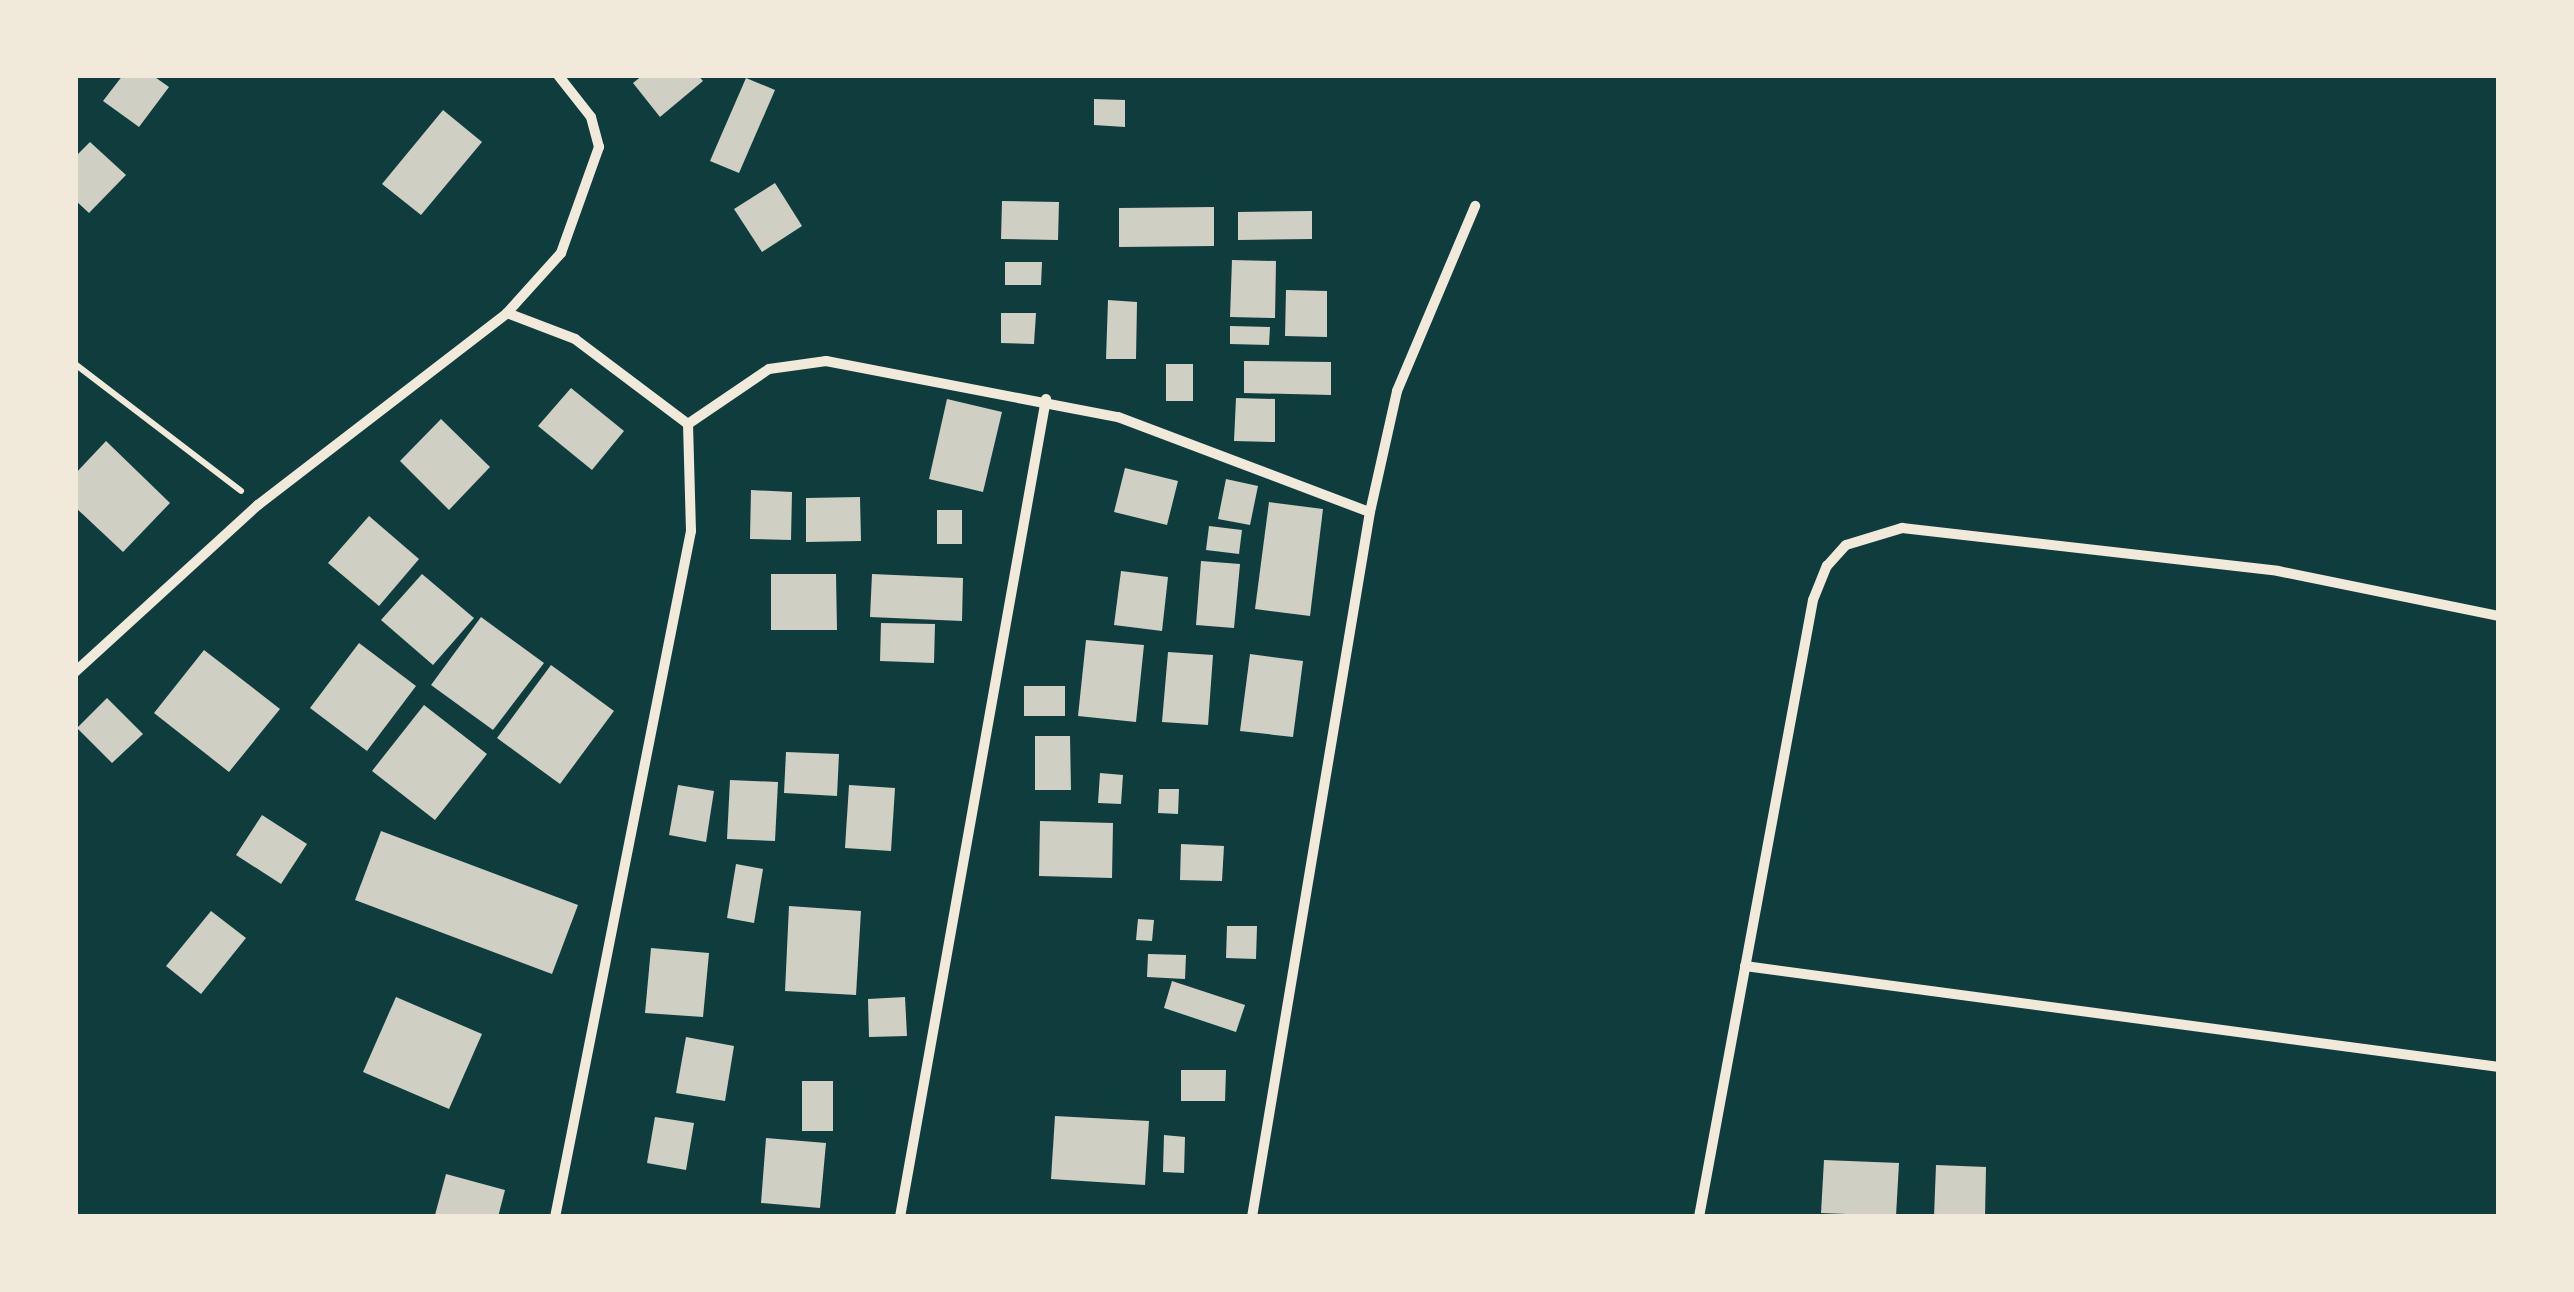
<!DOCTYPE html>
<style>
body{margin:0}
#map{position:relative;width:2574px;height:1292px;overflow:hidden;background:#0f3d3e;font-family:"Playfair Display",serif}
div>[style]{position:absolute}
.building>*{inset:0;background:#cfcfc3}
.path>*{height:6px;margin:-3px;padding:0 3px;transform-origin:3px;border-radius:3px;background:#f1e9da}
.minor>*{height:10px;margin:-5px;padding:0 5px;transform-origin:5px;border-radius:5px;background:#f1e9da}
span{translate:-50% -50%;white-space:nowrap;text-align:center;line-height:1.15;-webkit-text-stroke:8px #f1e9da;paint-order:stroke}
.frame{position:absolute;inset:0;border:78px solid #f1e9da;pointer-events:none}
</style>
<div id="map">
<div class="building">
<div style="clip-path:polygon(123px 75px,152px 75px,169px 87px,139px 127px,103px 101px)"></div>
<div style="clip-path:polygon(643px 75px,698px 75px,703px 81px,660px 117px,633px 83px)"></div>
<div style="clip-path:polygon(746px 78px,775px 90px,739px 173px,710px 161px)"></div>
<div style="clip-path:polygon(1094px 99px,1125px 100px,1125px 127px,1094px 125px)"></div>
<div style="clip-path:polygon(443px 110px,482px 142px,421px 215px,382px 184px)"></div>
<div style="clip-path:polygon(90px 142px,126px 175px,89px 213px,75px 200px,75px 157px)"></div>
<div style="clip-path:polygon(775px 183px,802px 226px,762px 252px,734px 209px)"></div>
<div style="clip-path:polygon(1002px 201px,1059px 202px,1058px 240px,1001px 239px)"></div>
<div style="clip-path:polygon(1214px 207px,1214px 246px,1119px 247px,1119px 208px)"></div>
<div style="clip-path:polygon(1312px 211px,1312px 239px,1238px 240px,1238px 212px)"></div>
<div style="clip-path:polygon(1232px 260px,1276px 261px,1275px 318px,1230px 317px)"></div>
<div style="clip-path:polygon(1005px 262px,1042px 262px,1041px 285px,1005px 285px)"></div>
<div style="clip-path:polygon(1286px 290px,1327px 291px,1327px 337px,1285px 336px)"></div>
<div style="clip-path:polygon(1108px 300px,1137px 302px,1136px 359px,1106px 359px)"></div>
<div style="clip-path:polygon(1001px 313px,1036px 313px,1034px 344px,1001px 343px)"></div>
<div style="clip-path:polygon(1230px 326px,1270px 327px,1269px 345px,1230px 344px)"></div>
<div style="clip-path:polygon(1244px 361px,1331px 362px,1331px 395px,1244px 393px)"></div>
<div style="clip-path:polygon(1166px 364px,1193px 364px,1193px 401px,1166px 401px)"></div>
<div style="clip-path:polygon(571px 388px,624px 431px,592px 470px,538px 426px)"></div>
<div style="clip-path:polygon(1236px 398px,1275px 399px,1275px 442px,1234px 441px)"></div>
<div style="clip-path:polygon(947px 399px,1002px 412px,983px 492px,929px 479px)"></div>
<div style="clip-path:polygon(441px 419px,490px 467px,449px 510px,400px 461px)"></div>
<div style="clip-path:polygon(106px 441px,170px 503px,123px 552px,75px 507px,75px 474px)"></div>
<div style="clip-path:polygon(1125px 468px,1178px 481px,1167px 525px,1114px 512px)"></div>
<div style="clip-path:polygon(1226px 479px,1258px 486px,1250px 525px,1218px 519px)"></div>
<div style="clip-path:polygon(751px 490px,792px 492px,791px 540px,750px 539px)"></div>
<div style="clip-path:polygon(860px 497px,861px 541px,806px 542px,806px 498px)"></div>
<div style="clip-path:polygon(1269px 502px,1323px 509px,1310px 616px,1255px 609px)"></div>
<div style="clip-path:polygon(937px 510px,962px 510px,962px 544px,937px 544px)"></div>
<div style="clip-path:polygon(369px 516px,419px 559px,379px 606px,328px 563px)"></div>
<div style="clip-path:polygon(1209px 526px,1242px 530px,1239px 554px,1206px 550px)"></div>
<div style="clip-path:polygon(1201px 561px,1240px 564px,1234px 628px,1196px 625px)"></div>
<div style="clip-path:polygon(1121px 571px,1168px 577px,1162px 631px,1114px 625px)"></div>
<div style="clip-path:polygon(422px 574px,474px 618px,433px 665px,381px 620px)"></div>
<div style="clip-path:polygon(771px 574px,836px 574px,837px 630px,771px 630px)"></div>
<div style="clip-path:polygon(872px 574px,963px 578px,962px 621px,870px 617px)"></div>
<div style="clip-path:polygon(481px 617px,544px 663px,493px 730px,431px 685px)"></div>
<div style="clip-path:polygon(881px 623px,935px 624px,934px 663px,880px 661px)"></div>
<div style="clip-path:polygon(1086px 640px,1144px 645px,1136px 722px,1078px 716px)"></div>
<div style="clip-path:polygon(359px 643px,416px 686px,367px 751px,310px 708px)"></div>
<div style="clip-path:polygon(204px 650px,280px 709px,229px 772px,154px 713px)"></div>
<div style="clip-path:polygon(1168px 652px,1213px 655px,1208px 725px,1162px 722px)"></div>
<div style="clip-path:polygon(1250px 654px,1303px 661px,1293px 737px,1240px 731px)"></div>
<div style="clip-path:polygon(551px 665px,614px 711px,560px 784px,497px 738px)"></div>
<div style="clip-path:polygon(1024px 686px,1065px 686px,1065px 716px,1024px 716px)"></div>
<div style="clip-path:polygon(107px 698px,143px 734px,112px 763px,77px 728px)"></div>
<div style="clip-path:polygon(424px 705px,487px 754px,435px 820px,372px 771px)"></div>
<div style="clip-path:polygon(1035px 736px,1070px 736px,1071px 790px,1035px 790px)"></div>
<div style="clip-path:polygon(786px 752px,839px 754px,837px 796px,784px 793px)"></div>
<div style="clip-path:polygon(1100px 773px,1123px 775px,1121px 804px,1098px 803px)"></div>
<div style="clip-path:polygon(730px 780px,778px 782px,775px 841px,727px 839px)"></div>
<div style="clip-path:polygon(678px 785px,714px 791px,706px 842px,669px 835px)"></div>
<div style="clip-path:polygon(849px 785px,895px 788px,891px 851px,845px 848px)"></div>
<div style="clip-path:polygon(1159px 789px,1179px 789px,1178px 814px,1158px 813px)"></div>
<div style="clip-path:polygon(262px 815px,307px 844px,281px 884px,236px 855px)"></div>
<div style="clip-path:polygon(1040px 821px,1113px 823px,1112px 878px,1039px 876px)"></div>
<div style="clip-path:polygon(381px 831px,578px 905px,552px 974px,355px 900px)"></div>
<div style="clip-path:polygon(1181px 844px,1224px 846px,1222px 881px,1180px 880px)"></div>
<div style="clip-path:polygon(736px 864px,763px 869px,754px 923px,727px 918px)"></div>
<div style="clip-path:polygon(789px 906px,861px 911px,856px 995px,785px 991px)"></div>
<div style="clip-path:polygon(211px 911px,246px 938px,201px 994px,166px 966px)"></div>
<div style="clip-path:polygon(1138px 919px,1154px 920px,1152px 941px,1136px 940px)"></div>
<div style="clip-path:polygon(1227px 926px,1257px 926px,1256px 959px,1226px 958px)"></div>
<div style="clip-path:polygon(651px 948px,709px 953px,703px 1017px,645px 1013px)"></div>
<div style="clip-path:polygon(1148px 954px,1186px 955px,1185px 979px,1147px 977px)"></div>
<div style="clip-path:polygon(1172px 981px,1245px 1005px,1236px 1032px,1164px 1008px)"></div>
<div style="clip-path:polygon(396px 997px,482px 1034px,449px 1109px,363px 1072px)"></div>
<div style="clip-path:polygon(905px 997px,907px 1036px,869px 1037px,868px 999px)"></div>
<div style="clip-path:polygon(686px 1037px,734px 1046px,725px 1101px,676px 1093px)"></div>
<div style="clip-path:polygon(1181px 1070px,1226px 1070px,1225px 1101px,1181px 1101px)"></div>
<div style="clip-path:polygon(802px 1081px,833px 1081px,833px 1131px,802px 1131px)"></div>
<div style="clip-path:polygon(1055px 1116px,1149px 1121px,1145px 1185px,1051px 1179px)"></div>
<div style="clip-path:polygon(655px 1117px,694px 1123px,686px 1170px,647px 1163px)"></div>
<div style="clip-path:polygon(1164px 1135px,1185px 1137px,1184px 1173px,1163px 1172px)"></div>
<div style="clip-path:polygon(766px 1138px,826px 1143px,820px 1208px,761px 1203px)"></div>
<div style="clip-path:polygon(1824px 1160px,1899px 1163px,1896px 1216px,1821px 1213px)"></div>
<div style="clip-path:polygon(1936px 1165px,1986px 1167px,1985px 1217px,1934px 1217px)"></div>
<div style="clip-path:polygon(446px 1174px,505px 1190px,498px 1217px,435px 1215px)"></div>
</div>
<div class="path">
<div style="left:75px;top:364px;width:209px;rotate:37.4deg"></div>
</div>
<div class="minor">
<div style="left:507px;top:313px;width:73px;rotate:20.9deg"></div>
<div style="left:575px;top:339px;width:141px;rotate:37deg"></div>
<div style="left:688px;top:424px;width:107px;rotate:88.4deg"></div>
<div style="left:691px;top:531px;width:699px;rotate:101.21deg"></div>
<div style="left:688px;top:424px;width:98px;rotate:-34.2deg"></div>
<div style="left:769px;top:369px;width:58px;rotate:-8deg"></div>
<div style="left:826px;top:361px;width:297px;rotate:10.9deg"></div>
<div style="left:1118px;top:417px;width:269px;rotate:20.7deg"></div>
<div style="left:75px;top:672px;width:248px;rotate:-42.4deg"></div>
<div style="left:258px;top:505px;width:314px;rotate:-37.6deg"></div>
<div style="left:507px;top:313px;width:81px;rotate:-48deg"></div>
<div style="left:561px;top:253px;width:113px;rotate:-70.3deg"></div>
<div style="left:599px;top:147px;width:31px;rotate:-105deg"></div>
<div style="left:591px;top:117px;width:53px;rotate:-128.2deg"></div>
<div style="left:1745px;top:966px;width:761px;rotate:7.63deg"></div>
<div style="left:900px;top:1217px;width:831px;rotate:-79.88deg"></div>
<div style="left:1252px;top:1217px;width:715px;rotate:-80.5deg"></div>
<div style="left:1370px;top:512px;width:124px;rotate:-77.4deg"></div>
<div style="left:1397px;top:391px;width:201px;rotate:-67.1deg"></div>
<div style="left:1699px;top:1217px;width:627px;rotate:-79.53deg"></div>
<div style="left:1813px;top:600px;width:37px;rotate:-68deg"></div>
<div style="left:1827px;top:566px;width:28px;rotate:-48deg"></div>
<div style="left:1846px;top:545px;width:59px;rotate:-16.9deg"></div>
<div style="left:1902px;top:528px;width:378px;rotate:6.5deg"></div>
<div style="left:2278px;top:571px;width:226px;rotate:11.5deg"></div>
</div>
<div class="frame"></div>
</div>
